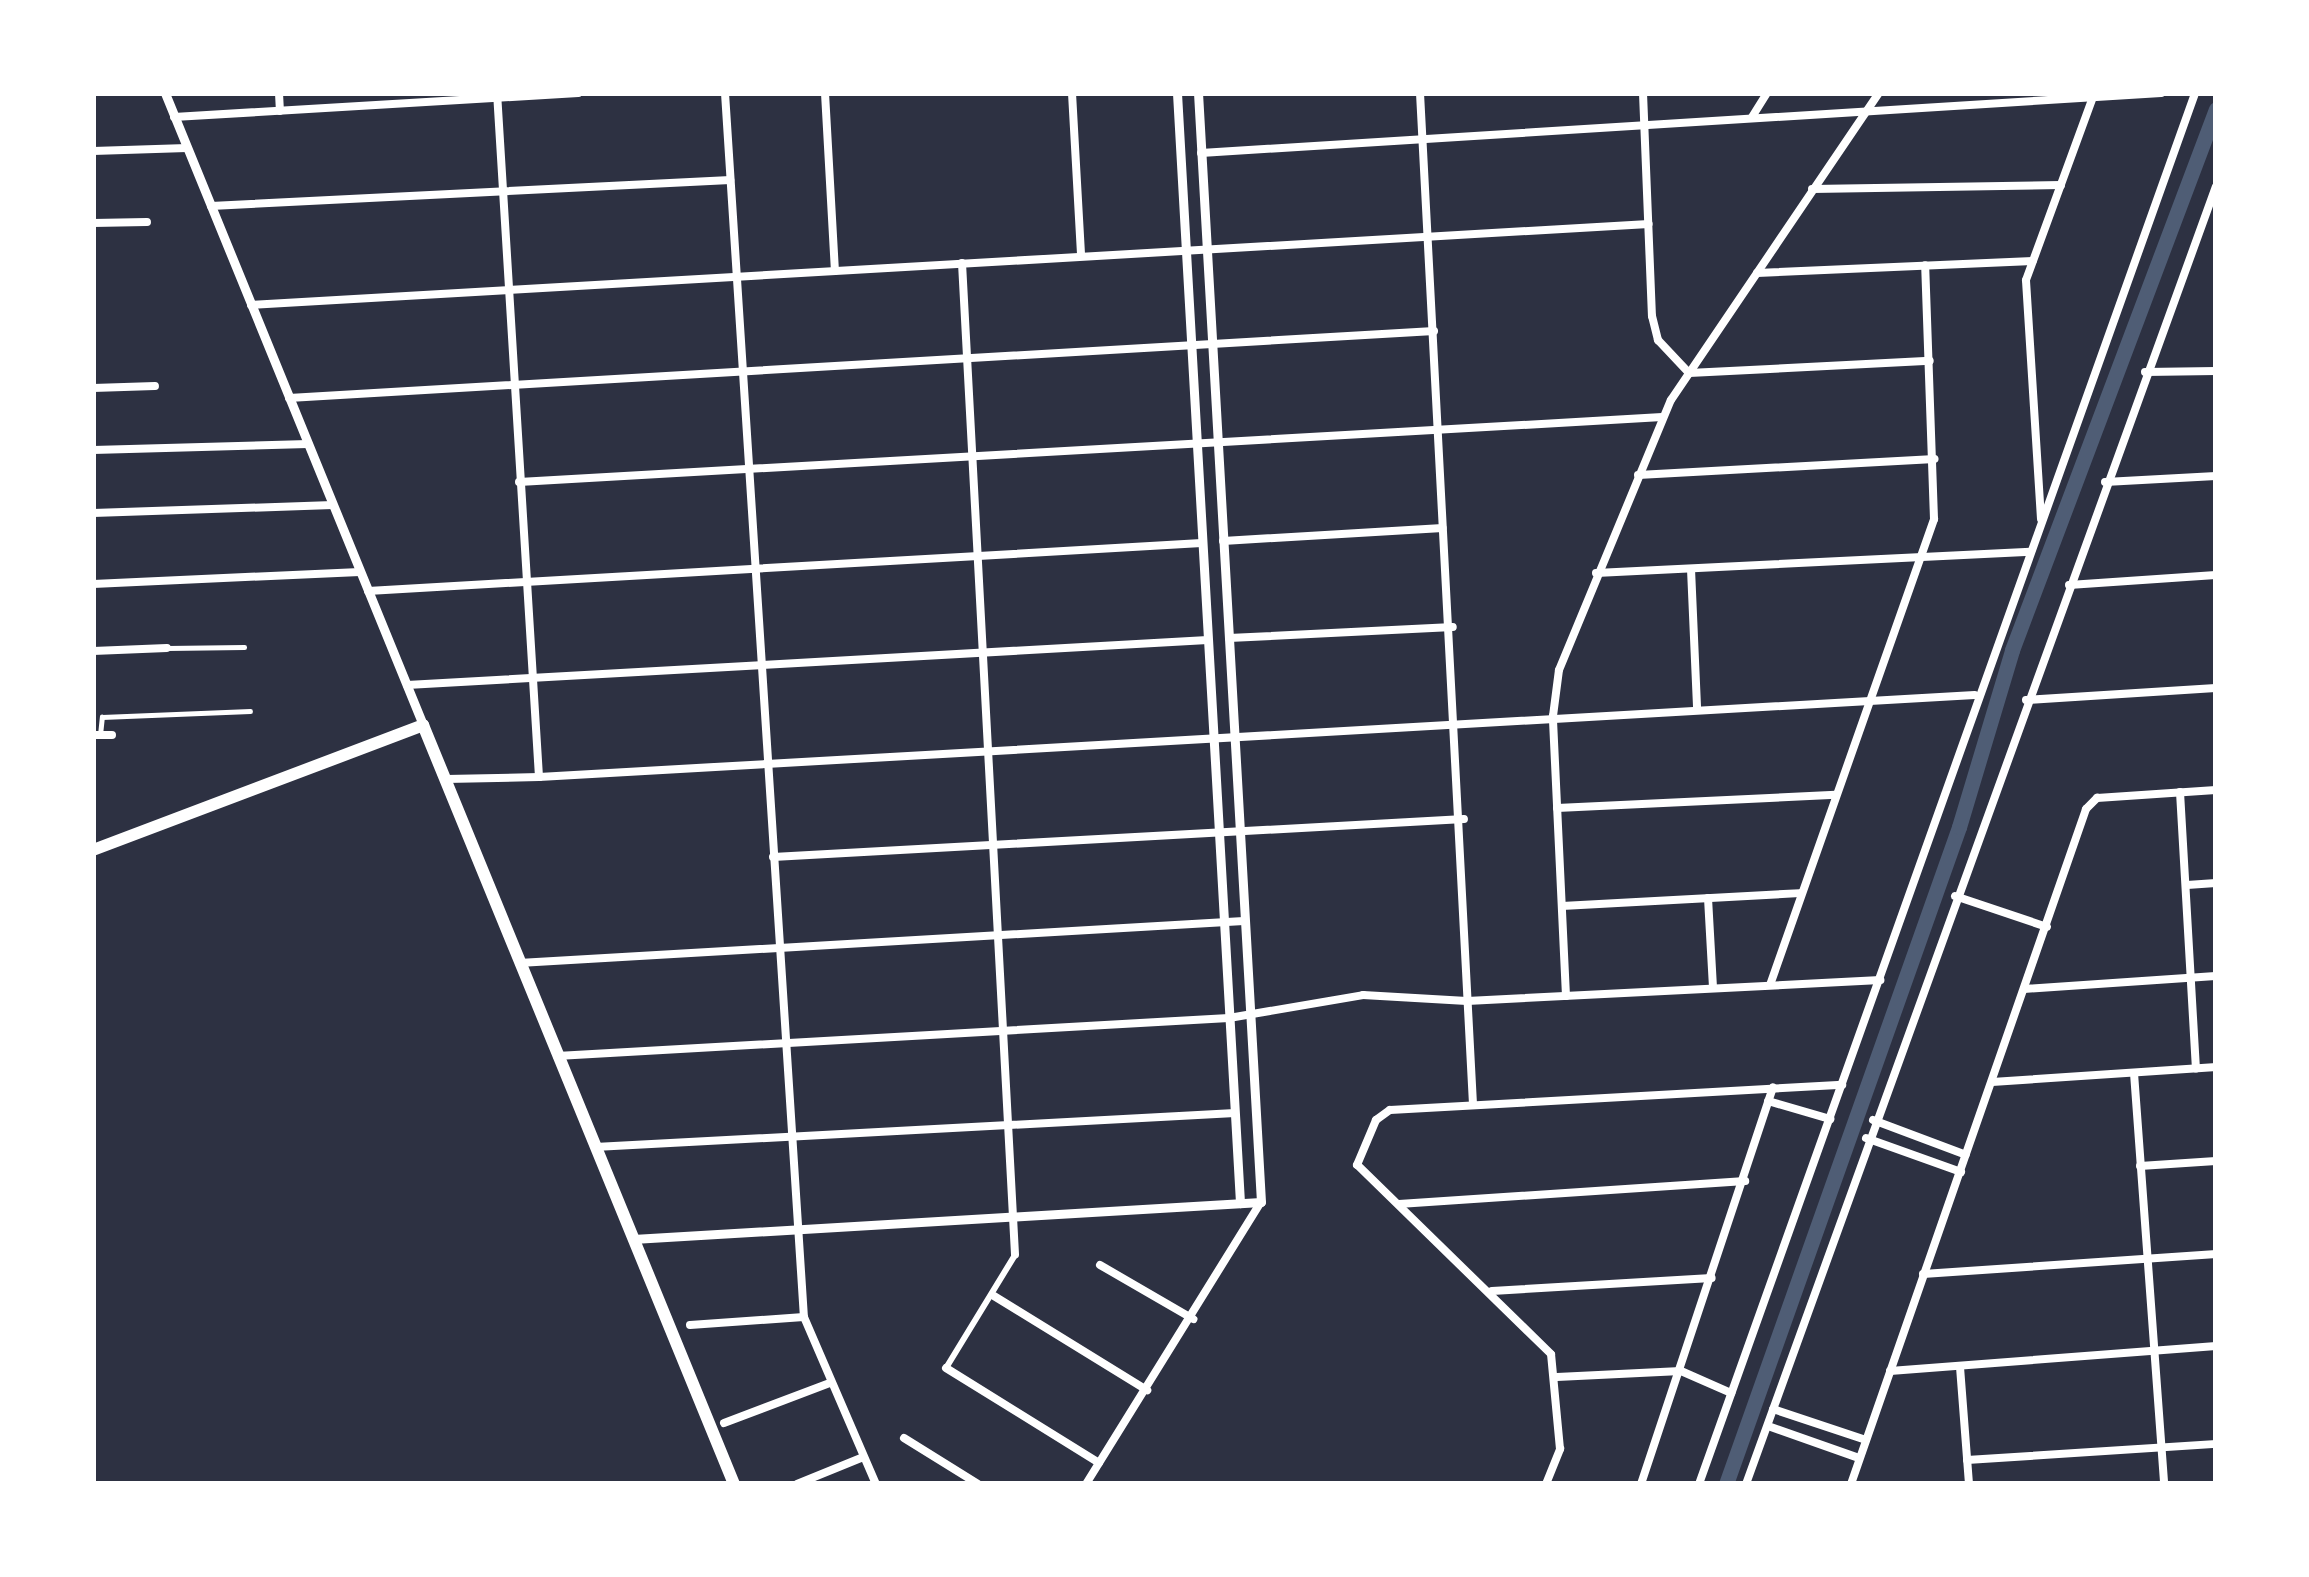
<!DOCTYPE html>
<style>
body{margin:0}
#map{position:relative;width:2309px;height:1577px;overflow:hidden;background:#2d3142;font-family:Rubik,sans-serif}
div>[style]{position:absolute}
.canal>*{height:15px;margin:-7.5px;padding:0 7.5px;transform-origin:7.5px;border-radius:7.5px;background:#4f5d75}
.service>*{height:4.5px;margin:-2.25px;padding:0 2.25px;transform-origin:2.25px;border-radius:2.25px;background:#fff}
.pedestrian>*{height:6px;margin:-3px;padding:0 3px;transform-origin:3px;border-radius:3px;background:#fff}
.minor>*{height:8px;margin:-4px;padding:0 4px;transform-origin:4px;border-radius:4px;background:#fff}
.tertiary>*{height:9px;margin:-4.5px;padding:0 4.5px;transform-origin:4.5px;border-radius:4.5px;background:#fff}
.primary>*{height:12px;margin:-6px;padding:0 6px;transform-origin:6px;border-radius:6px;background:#fff}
span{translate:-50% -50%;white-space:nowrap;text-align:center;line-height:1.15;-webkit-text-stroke:12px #fff;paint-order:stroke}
.frame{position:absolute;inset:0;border:96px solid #fff;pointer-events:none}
</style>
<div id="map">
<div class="canal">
<div style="left:1726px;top:1484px;width:697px;rotate:-70.47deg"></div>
<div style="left:1959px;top:827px;width:185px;rotate:-73.3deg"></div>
<div style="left:2012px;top:650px;width:578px;rotate:-69.34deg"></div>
</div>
<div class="service">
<div style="left:167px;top:648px;width:77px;rotate:-0.7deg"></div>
<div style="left:100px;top:735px;width:18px;rotate:-84deg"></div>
<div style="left:102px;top:717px;width:148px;rotate:-2.3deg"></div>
</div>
<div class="pedestrian">
<div style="left:946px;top:1368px;width:132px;rotate:-58.6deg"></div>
</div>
<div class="minor">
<div style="left:279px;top:93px;width:18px;rotate:87deg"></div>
<div style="left:725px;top:93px;width:1227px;rotate:86.31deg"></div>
<div style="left:804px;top:1317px;width:182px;rotate:66.7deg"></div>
<div style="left:825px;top:93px;width:178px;rotate:86.8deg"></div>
<div style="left:1072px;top:93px;width:163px;rotate:86.8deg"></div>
<div style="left:1420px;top:93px;width:1012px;rotate:87deg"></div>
<div style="left:1643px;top:93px;width:223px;rotate:87.7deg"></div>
<div style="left:1652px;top:316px;width:25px;rotate:76deg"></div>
<div style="left:1658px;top:340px;width:45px;rotate:46.8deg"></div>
<div style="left:1689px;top:373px;width:241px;rotate:-2.9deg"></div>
<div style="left:174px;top:117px;width:405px;rotate:-3.4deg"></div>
<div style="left:1752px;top:117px;width:28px;rotate:-58deg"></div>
<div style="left:93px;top:151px;width:94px;rotate:-1.8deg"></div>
<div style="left:1201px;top:153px;width:962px;rotate:-3.58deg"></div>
<div style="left:1812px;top:189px;width:249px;rotate:-0.9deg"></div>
<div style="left:211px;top:206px;width:520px;rotate:-2.87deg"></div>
<div style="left:93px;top:223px;width:54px;rotate:-1.1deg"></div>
<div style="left:962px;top:263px;width:993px;rotate:86.94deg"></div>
<div style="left:1757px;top:273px;width:276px;rotate:-2.5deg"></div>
<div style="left:251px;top:305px;width:1400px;rotate:-3.32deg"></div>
<div style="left:2145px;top:372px;width:71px;rotate:-0.8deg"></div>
<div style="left:93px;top:388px;width:62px;rotate:-1.8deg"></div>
<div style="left:289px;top:398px;width:1147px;rotate:-3.35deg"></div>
<div style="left:93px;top:450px;width:215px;rotate:-1.6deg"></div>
<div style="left:1638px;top:475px;width:297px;rotate:-3.1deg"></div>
<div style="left:519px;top:482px;width:1145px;rotate:-3.25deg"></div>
<div style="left:2105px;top:482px;width:111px;rotate:-3.1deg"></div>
<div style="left:93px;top:513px;width:240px;rotate:-1.9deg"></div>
<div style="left:2041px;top:519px;width:239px;rotate:-93.6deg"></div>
<div style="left:2026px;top:280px;width:195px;rotate:-69.9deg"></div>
<div style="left:1223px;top:541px;width:220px;rotate:-3.4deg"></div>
<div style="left:1691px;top:569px;width:139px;rotate:87.5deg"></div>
<div style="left:1596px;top:573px;width:435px;rotate:-2.8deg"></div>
<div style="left:93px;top:584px;width:267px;rotate:-2.6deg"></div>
<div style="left:2069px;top:585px;width:147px;rotate:-3.9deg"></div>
<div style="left:368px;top:591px;width:835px;rotate:-3.29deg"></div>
<div style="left:1229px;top:638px;width:224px;rotate:-2.8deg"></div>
<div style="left:93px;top:651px;width:74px;rotate:-2.3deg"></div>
<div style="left:407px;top:685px;width:802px;rotate:-3.22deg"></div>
<div style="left:2026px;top:700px;width:190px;rotate:-3.6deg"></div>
<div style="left:93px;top:735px;width:19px"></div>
<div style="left:539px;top:777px;width:1438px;rotate:-3.27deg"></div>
<div style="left:446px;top:779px;width:93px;rotate:-1.2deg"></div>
<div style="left:539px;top:777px;width:685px;rotate:-93.51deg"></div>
<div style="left:2180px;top:792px;width:277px;rotate:86.7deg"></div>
<div style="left:1557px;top:808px;width:279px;rotate:-2.7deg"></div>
<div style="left:773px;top:857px;width:692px;rotate:-3.15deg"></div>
<div style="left:2187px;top:885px;width:29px;rotate:-4deg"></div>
<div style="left:1955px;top:896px;width:97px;rotate:18.6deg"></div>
<div style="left:1708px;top:898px;width:90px;rotate:86.8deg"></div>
<div style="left:1562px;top:906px;width:238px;rotate:-3.1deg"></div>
<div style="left:519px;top:963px;width:726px;rotate:-3.32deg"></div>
<div style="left:1770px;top:985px;width:494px;rotate:-70.6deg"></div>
<div style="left:1934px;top:519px;width:254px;rotate:-92deg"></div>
<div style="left:2024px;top:989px;width:192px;rotate:-3.9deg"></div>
<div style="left:1566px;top:996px;width:280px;rotate:-92.7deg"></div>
<div style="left:1553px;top:716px;width:46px;rotate:-82.6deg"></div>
<div style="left:1559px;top:670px;width:292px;rotate:-67.5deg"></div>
<div style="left:1671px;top:400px;width:371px;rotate:-55.9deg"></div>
<div style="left:557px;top:1056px;width:673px;rotate:-3.24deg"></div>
<div style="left:1229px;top:1018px;width:136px;rotate:-9.7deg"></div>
<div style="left:1363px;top:995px;width:104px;rotate:3.3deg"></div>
<div style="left:1467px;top:1001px;width:414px;rotate:-2.9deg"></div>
<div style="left:2134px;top:1073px;width:412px;rotate:85.8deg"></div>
<div style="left:1992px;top:1082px;width:225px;rotate:-3.8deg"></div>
<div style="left:1768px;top:1101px;width:65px;rotate:16.2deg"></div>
<div style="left:1873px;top:1120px;width:99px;rotate:20.6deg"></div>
<div style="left:1866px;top:1138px;width:101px;rotate:19.7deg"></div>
<div style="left:595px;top:1147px;width:641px;rotate:-3.04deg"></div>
<div style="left:2140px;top:1166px;width:76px;rotate:-3.8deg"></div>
<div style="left:1399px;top:1204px;width:347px;rotate:-3.8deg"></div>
<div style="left:1100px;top:1265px;width:108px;rotate:30.1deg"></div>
<div style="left:1923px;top:1274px;width:294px;rotate:-3.9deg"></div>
<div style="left:1492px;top:1291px;width:220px;rotate:-3.4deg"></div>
<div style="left:994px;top:1296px;width:180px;rotate:31.6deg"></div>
<div style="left:690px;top:1325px;width:114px;rotate:-4deg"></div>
<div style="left:1960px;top:1367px;width:117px;rotate:85.6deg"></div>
<div style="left:946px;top:1368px;width:180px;rotate:31.8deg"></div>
<div style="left:1890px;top:1371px;width:327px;rotate:-4.4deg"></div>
<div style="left:1557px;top:1377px;width:124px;rotate:-2.8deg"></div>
<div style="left:1681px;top:1371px;width:55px;rotate:23.7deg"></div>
<div style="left:1773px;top:1409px;width:98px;rotate:18.4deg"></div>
<div style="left:724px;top:1423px;width:113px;rotate:-20.7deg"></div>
<div style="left:1768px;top:1426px;width:96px;rotate:19.4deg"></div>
<div style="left:904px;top:1438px;width:87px;rotate:31.9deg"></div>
<div style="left:1967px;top:1460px;width:250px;rotate:-3.7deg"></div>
<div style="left:797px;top:1484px;width:69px;rotate:-22.1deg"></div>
<div style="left:1086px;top:1484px;width:332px;rotate:-58.2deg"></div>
<div style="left:1546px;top:1484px;width:38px;rotate:-68deg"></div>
<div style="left:1560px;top:1449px;width:95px;rotate:-95.4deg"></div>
<div style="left:1551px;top:1354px;width:271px;rotate:-135.7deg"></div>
<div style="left:1357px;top:1165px;width:49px;rotate:-67.1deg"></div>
<div style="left:1376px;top:1120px;width:17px;rotate:-36deg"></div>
<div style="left:1390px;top:1110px;width:453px;rotate:-3.2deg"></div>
<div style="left:1641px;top:1484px;width:418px;rotate:-71.6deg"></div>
<div style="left:1699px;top:1484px;width:1477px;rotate:-70.37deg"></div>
<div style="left:1746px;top:1484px;width:1380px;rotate:-70.09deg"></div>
<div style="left:1851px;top:1484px;width:715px;rotate:-70.8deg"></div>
<div style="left:2086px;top:809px;width:16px;rotate:-45deg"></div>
<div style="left:2097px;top:798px;width:119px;rotate:-3.8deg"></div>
</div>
<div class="tertiary">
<div style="left:165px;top:93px;width:683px;rotate:67.79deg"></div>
<div style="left:1177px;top:93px;width:1112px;rotate:86.75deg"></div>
<div style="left:633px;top:1239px;width:629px;rotate:-3.37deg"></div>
<div style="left:1261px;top:1202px;width:1111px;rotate:-93.25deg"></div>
</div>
<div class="primary">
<div style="left:93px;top:850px;width:353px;rotate:-20.7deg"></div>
<div style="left:423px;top:725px;width:820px;rotate:67.72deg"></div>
</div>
<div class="frame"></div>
</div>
